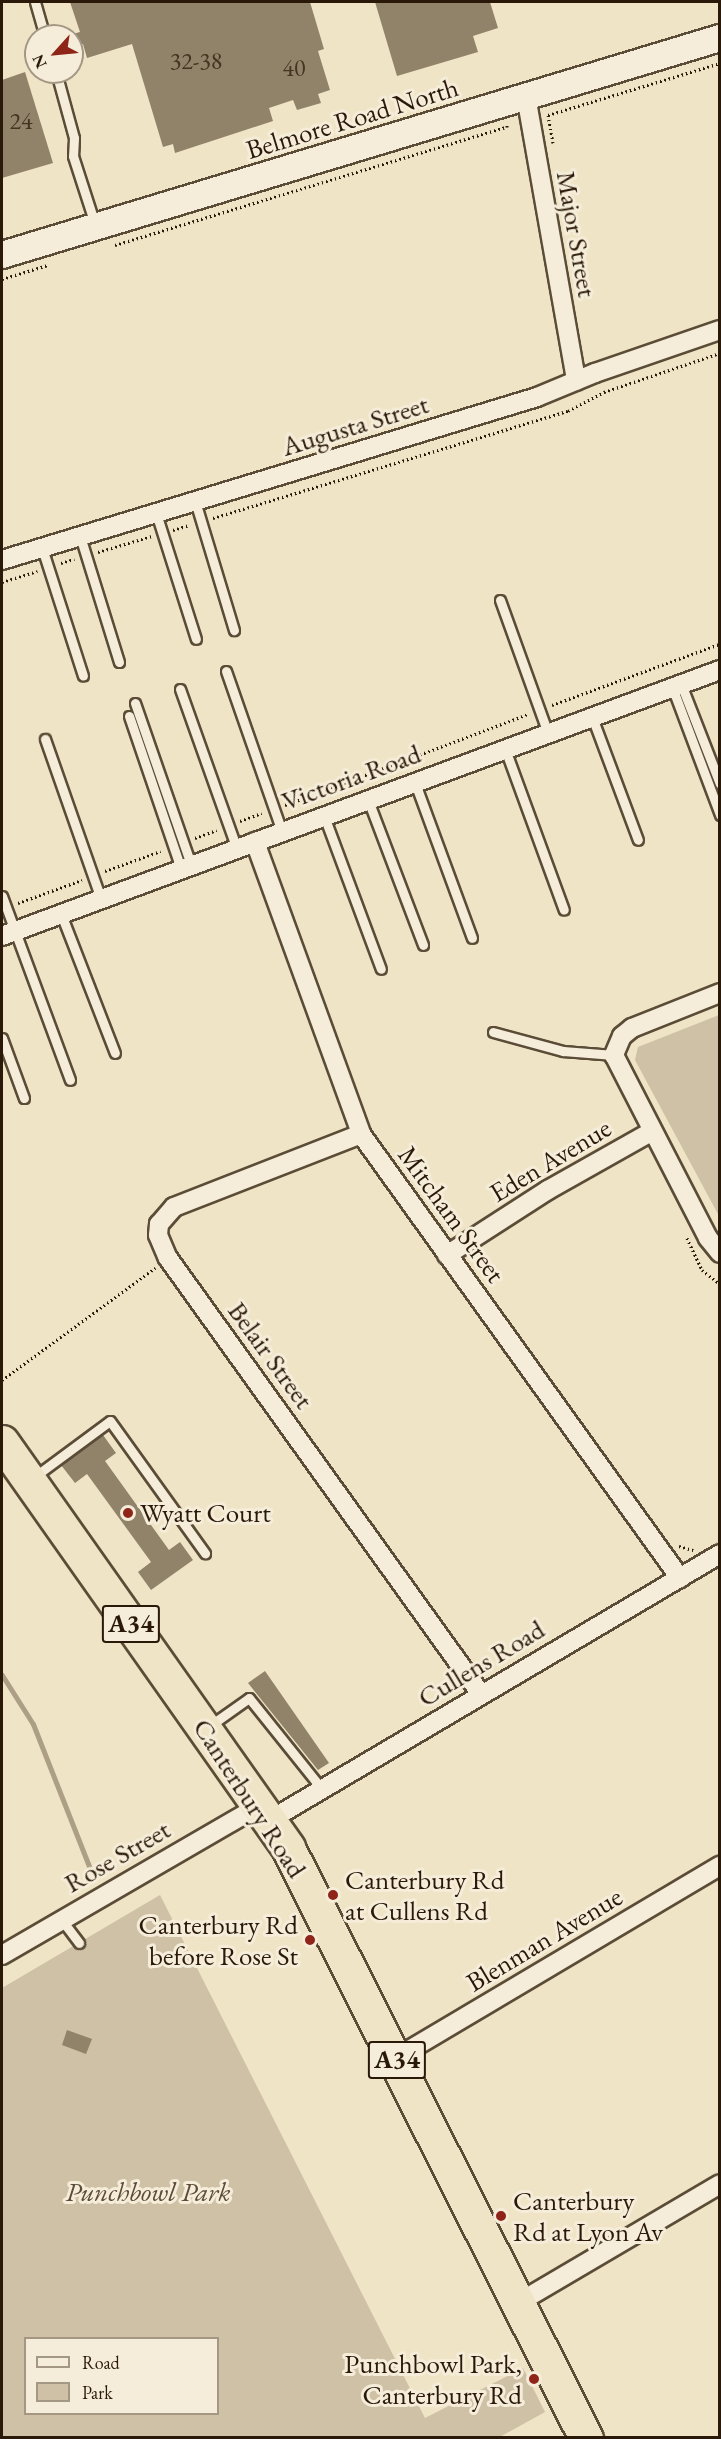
<!DOCTYPE html>
<style>
body{margin:0}
#map{position:relative;width:721px;height:2439px;overflow:hidden;background:#efe4c5;font-family:"EB Garamond",serif}
div>[style]{position:absolute}
.green>*{inset:0;background:#cec1a5}
.stream>*{height:5px;margin:-2.5px;padding:0 2.5px;transform-origin:2.5px;border-radius:2.5px;background:#ac9f85}
.building>*{inset:0;background:#90836a}
.path>*{height:3px;margin-top:-1.5px;transform-origin:0;background:repeating-linear-gradient(90deg,#2a1908 0 1.5px,transparent 0 4.5px)}
.roads{filter:drop-shadow(2px 0 #5b4c37) drop-shadow(-2px 0 #5b4c37) drop-shadow(0 2px #5b4c37) drop-shadow(0 -2px #5b4c37)}
.lane>*{height:9px;margin:-4.5px;padding:0 4.5px;transform-origin:4.5px;border-radius:4.5px;background:#f5edd9}
.street>*{height:18px;margin:-9px;padding:0 9px;transform-origin:9px;border-radius:9px;background:#f5edd9}
.secondary>*{height:26px;margin:-13px;padding:0 13px;transform-origin:13px;border-radius:13px;background:#f5edd9}
.highway>*{height:33px;margin:-16.5px;padding:0 16.5px;transform-origin:16.5px;border-radius:16.5px;background:#efe4c5}
.dots>*{width:16px;height:16px;translate:-50% -50%;box-sizing:border-box;border:3px solid #f5edd9;border-radius:50%}
span{translate:-50% -50%;white-space:nowrap;text-align:center;line-height:1.15;-webkit-text-stroke:6px #f5edd9;paint-order:stroke}
.number-label{font-size:24px;color:#443420}
.number-label span{-webkit-text-stroke-width:0}
.shield-label span{padding:2px 4px;background:#f5edd9;border:2px solid;border-radius:4px;-webkit-text-stroke-width:0}
.shield-label{font-size:26px;color:#2a1908;font-weight:700}
.street-label{font-size:27px;color:#2a1908}
.poi-label{font-size:27px;color:#2a1908}
.left{translate:0 -50%;text-align:left}
.right{translate:-100% -50%;text-align:right}
.park-label{font-size:27px;color:#5b4b37;font-style:italic}
.frame{position:absolute;inset:0;border:3px solid #2a1908;pointer-events:none}
.legend{position:absolute;left:24px;top:2337px;width:195px;height:78px;box-sizing:border-box;background:#f5edd9;border:2px solid #a49885;margin:0;padding:8px 10px;list-style:none;font-size:18px;color:#2a1908}
.legend li{display:flex;align-items:center;gap:12px;height:30px}
.legend b{width:30px;border:2px solid #a49885}
.north{position:absolute;left:24px;top:24px;width:60px;height:60px;box-sizing:border-box;background:#f5edd9;border:2px solid #a49885;border-radius:50%;rotate:243deg;font-size:16px;font-weight:700;line-height:24px;text-align:center;color:#2a1908}
.north::after{content:'';display:block;margin:auto;width:21px;height:27px;background:#8f2418;clip-path:polygon(50% 0,100% 100%,50% 72%,0 100%)}
</style>
<div id="map">
<div class="green">
<div style="clip-path:polygon(719px 1015px,719px 1216px,635px 1060px,638px 1047px)"></div>
<div style="clip-path:polygon(evenodd,160px 1895px,425px 2418px,523px 2368px,545px 2412px,498px 2438px,2px 2437px,2px 1988px,160px 1895px,26px 2338px,218px 2338px,218px 2414px,26px 2414px,26px 2338px)"></div>
</div>
<div class="stream">
<div style="left:2px;top:1675px;width:58px;rotate:57.7deg"></div>
<div style="left:33px;top:1724px;width:158px;rotate:68.5deg"></div>
</div>
<div class="building">
<div style="clip-path:polygon(70px 2px,310px 2px,324px 49px,318px 51px,330px 90px,318px 94px,321px 103px,297px 110px,293px 100px,269px 108px,273px 121px,175px 153px,173px 144px,163px 147px,132px 44px,87px 58px,83px 44px,72px 48px,72px 36px,66px 36px,80px 32px)"></div>
<div style="clip-path:polygon(375px 2px,490px 2px,498px 28px,473px 36px,478px 52px,397px 76px)"></div>
<div style="clip-path:polygon(25px 72px,53px 163px,2px 178px,2px 80px)"></div>
<div style="clip-path:polygon(103px 1435px,116px 1453px,105px 1461px,169px 1550px,180px 1542px,193px 1560px,151px 1590px,138px 1572px,151px 1562px,87px 1474px,75px 1483px,61px 1465px)"></div>
<div style="clip-path:polygon(265px 1671px,329px 1763px,318px 1770px,248px 1683px)"></div>
<div style="clip-path:polygon(67px 2030px,92px 2039px,86px 2054px,62px 2045px)"></div>
</div>
<div class="path">
<div style="left:553px;top:143px;width:28px;rotate:-100deg"></div>
<div style="left:548px;top:115px;width:180px;rotate:-16.8deg"></div>
<div style="left:115px;top:245px;width:409px;rotate:-16.8deg"></div>
<div style="left:507px;top:127px;width:3px;rotate:-90deg"></div>
<div style="left:2px;top:279px;width:48px;rotate:-16.9deg"></div>
<div style="left:213px;top:518px;width:371px;rotate:-16.8deg"></div>
<div style="left:568px;top:411px;width:41px;rotate:-27.8deg"></div>
<div style="left:604px;top:392px;width:122px;rotate:-18.6deg"></div>
<div style="left:173px;top:530px;width:17px;rotate:-17deg"></div>
<div style="left:98px;top:552px;width:56px;rotate:-16.5deg"></div>
<div style="left:61px;top:563px;width:14px;rotate:-17deg"></div>
<div style="left:2px;top:582px;width:37px;rotate:-17deg"></div>
<div style="left:552px;top:705px;width:179px;rotate:-20deg"></div>
<div style="left:285px;top:805px;width:260px;rotate:-20.5deg"></div>
<div style="left:240px;top:821px;width:23px;rotate:-20deg"></div>
<div style="left:195px;top:838px;width:23px;rotate:-20deg"></div>
<div style="left:105px;top:871px;width:59px;rotate:-19.7deg"></div>
<div style="left:18px;top:903px;width:68px;rotate:-19.8deg"></div>
<div style="left:687px;top:1238px;width:35px;rotate:65deg"></div>
<div style="left:702px;top:1270px;width:23px;rotate:38deg"></div>
<div style="left:2px;top:1380px;width:190px;rotate:-36.2deg"></div>
<div style="left:679px;top:1546px;width:15px;rotate:16deg"></div>
</div>
<div class="roads">
<div class="lane">
<div style="left:35px;top:2px;width:35px;rotate:74deg"></div>
<div style="left:56px;top:72px;width:68px;rotate:74.7deg"></div>
<div style="left:74px;top:138px;width:18px;rotate:93deg"></div>
<div style="left:73px;top:156px;width:71px;rotate:72.1deg"></div>
<div style="left:195px;top:501px;width:135px;rotate:73.2deg"></div>
<div style="left:156px;top:513px;width:132px;rotate:72.4deg"></div>
<div style="left:80px;top:536px;width:132px;rotate:72.8deg"></div>
<div style="left:42px;top:548px;width:134px;rotate:72.2deg"></div>
<div style="left:500px;top:600px;width:141px;rotate:70.2deg"></div>
<div style="left:226px;top:671px;width:170px;rotate:70.8deg"></div>
<div style="left:681px;top:684px;width:107px;rotate:68.7deg"></div>
<div style="left:672px;top:687px;width:137px;rotate:69.4deg"></div>
<div style="left:180px;top:689px;width:170px;rotate:70.4deg"></div>
<div style="left:135px;top:703px;width:171px;rotate:70.9deg"></div>
<div style="left:129px;top:716px;width:162px;rotate:71.2deg"></div>
<div style="left:592px;top:717px;width:131px;rotate:69.5deg"></div>
<div style="left:45px;top:739px;width:170px;rotate:70.7deg"></div>
<div style="left:505px;top:749px;width:171px;rotate:69.9deg"></div>
<div style="left:415px;top:783px;width:165px;rotate:69.8deg"></div>
<div style="left:368px;top:800px;width:155px;rotate:69.2deg"></div>
<div style="left:324px;top:816px;width:163px;rotate:69.6deg"></div>
<div style="left:2px;top:896px;width:196px;rotate:69.7deg"></div>
<div style="left:61px;top:914px;width:149px;rotate:68.8deg"></div>
<div style="left:493px;top:1032px;width:73px;rotate:15.2deg"></div>
<div style="left:563px;top:1051px;width:51px;rotate:4.5deg"></div>
<div style="left:2px;top:1038px;width:64px;rotate:69.9deg"></div>
<div style="left:34px;top:1477px;width:94px;rotate:-36.4deg"></div>
<div style="left:110px;top:1421px;width:163px;rotate:54.3deg"></div>
<div style="left:208px;top:1727px;width:50px;rotate:-35.3deg"></div>
<div style="left:249px;top:1698px;width:117px;rotate:51.3deg"></div>
<div style="left:61px;top:1919px;width:30px;rotate:53deg"></div>
</div>
<div class="street">
<div style="left:526px;top:96px;width:289px;rotate:80deg"></div>
<div style="left:2px;top:560px;width:559px;rotate:-16.94deg"></div>
<div style="left:537px;top:397px;width:63px;rotate:-22.5deg"></div>
<div style="left:595px;top:373px;width:132px;rotate:-19deg"></div>
<div style="left:255px;top:842px;width:311px;rotate:70deg"></div>
<div style="left:361px;top:1134px;width:547px;rotate:54.3deg"></div>
<div style="left:2px;top:936px;width:766px;rotate:-20.33deg"></div>
<div style="left:720px;top:993px;width:95px;rotate:158.3deg"></div>
<div style="left:632px;top:1028px;width:13px;rotate:141deg"></div>
<div style="left:622px;top:1036px;width:21px;rotate:113deg"></div>
<div style="left:614px;top:1055px;width:206px;rotate:62.8deg"></div>
<div style="left:708px;top:1238px;width:19px;rotate:51deg"></div>
<div style="left:361px;top:1134px;width:201px;rotate:158.7deg"></div>
<div style="left:174px;top:1207px;width:23px;rotate:131deg"></div>
<div style="left:159px;top:1224px;width:11px;rotate:95deg"></div>
<div style="left:158px;top:1235px;width:25px;rotate:67deg"></div>
<div style="left:168px;top:1258px;width:537px;rotate:54.33deg"></div>
<div style="left:447px;top:1255px;width:120px;rotate:-32.8deg"></div>
<div style="left:548px;top:1190px;width:118px;rotate:-29.4deg"></div>
<div style="left:270px;top:1820px;width:523px;rotate:-30.59deg"></div>
<div style="left:2px;top:1955px;width:299px;rotate:-30.1deg"></div>
<div style="left:396px;top:2058px;width:377px;rotate:-30.7deg"></div>
<div style="left:518px;top:2303px;width:234px;rotate:-30.5deg"></div>
</div>
<div class="secondary">
<div style="left:2px;top:255px;width:750px;rotate:-16.82deg"></div>
</div>
<div class="highway">
<div style="left:2px;top:1442px;width:497px;rotate:54.8deg"></div>
<div style="left:288px;top:1848px;width:661px;rotate:63.2deg"></div>
</div>
</div>
<div class="dots">
<div style="left:128px;top:1513px;background:#8f2418"></div>
<div style="left:333px;top:1895px;background:#8f2418"></div>
<div style="left:310px;top:1940px;background:#8f2418"></div>
<div style="left:501px;top:2216px;background:#8f2418"></div>
<div style="left:534px;top:2379px;background:#8f2418"></div>
</div>
<div class="number-label">
<span style="left:196px;top:61px">32-38</span>
<span style="left:294px;top:68px">40</span>
<span style="left:21px;top:121px">24</span>
</div>
<div class="shield-label">
<span style="left:131px;top:1624px">A34</span>
<span style="left:397px;top:2060px">A34</span>
</div>
<div class="street-label">
<span style="left:352px;top:118px;rotate:-17deg">Belmore Road North</span>
<span style="left:577px;top:234px;rotate:80deg">Major Street</span>
<span style="left:355px;top:425px;rotate:-17deg">Augusta Street</span>
<span style="left:351px;top:777px;rotate:-20deg">Victoria Road</span>
<span style="left:550px;top:1160px;rotate:-31deg">Eden Avenue</span>
<span style="left:452px;top:1214px;rotate:54deg">Mitcham Street</span>
<span style="left:271px;top:1355px;rotate:54deg">Belair Street</span>
<span style="left:481px;top:1663px;rotate:-31deg">Cullens Road</span>
<span style="left:250px;top:1798px;rotate:57deg">Canterbury Road</span>
<span style="left:117px;top:1856px;rotate:-30deg">Rose Street</span>
<span style="left:544px;top:1939px;rotate:-31deg">Blenman Avenue</span>
</div>
<div class="poi-label">
<span class="left" style="left:140px;top:1513px">Wyatt Court</span>
<span class="left" style="left:345px;top:1895px">Canterbury Rd<br>at Cullens Rd</span>
<span class="right" style="left:298px;top:1940px">Canterbury Rd<br>before Rose St</span>
<span class="left" style="left:513px;top:2216px">Canterbury<br>Rd at Lyon Av</span>
<span class="right" style="left:522px;top:2379px">Punchbowl Park,<br>Canterbury Rd</span>
</div>
<div class="park-label">
<span style="left:148px;top:2192px">Punchbowl Park</span>
</div>
<div class="frame"></div>
<ul class="legend">
<li><b style="height:8px;background:#f5edd9"></b>Road</li>
<li><b style="height:16px;background:#cec1a5"></b>Park</li>
</ul>
<div class="north">N</div>
</div>
